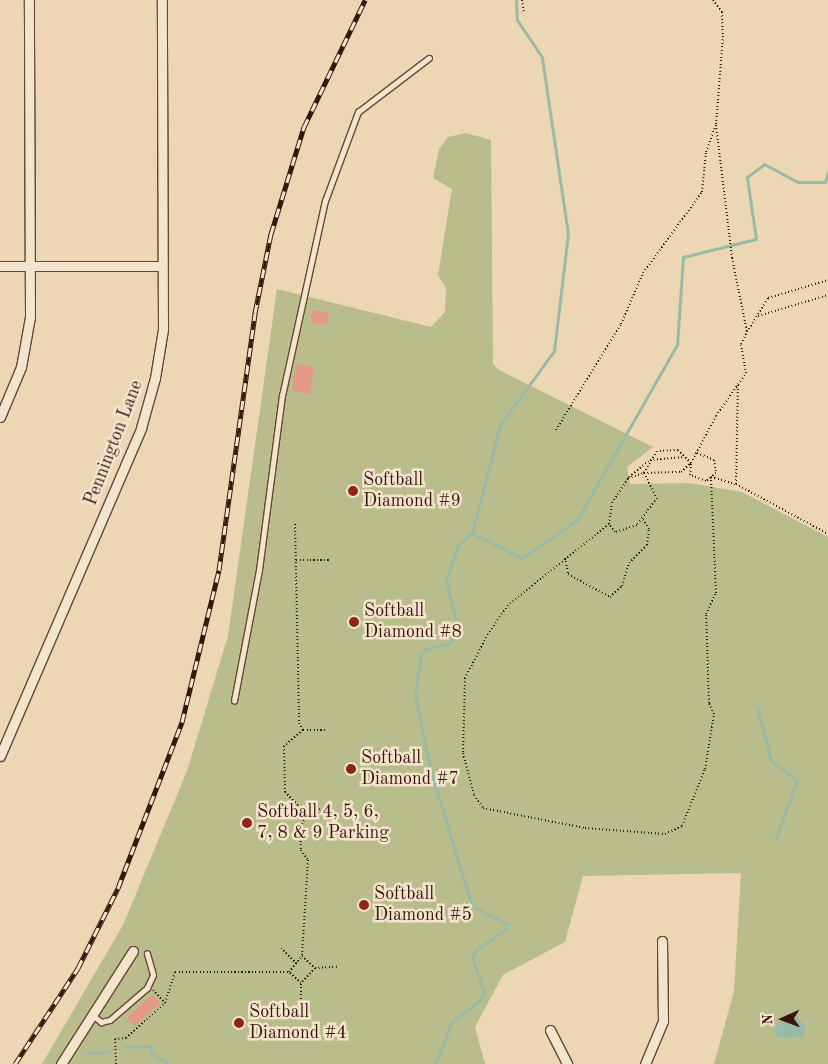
<!DOCTYPE html>
<style>
body{margin:0}
#map{position:relative;width:828px;height:1064px;overflow:hidden;background:#ecd6b4;font-family:"Old Standard TT",serif}
div>[style]{position:absolute}
.green>*{inset:0;background:#b9bd8c}
.water>*{inset:0;background:#9abaa8}
.stream>*{height:3px;margin:-1.5px;padding:0 1.5px;transform-origin:1.5px;border-radius:1.5px;background:#9abaa8}
.building>*{inset:0;background:#e39985}
.path>*{height:2px;margin-top:-1px;transform-origin:0;background:repeating-linear-gradient(90deg,#371709 0 1px,transparent 0 3.5px)}
.roads{filter:drop-shadow(1px 0 #644734) drop-shadow(-1px 0 #644734) drop-shadow(0 1px #644734) drop-shadow(0 -1px #644734)}
.lane>*{height:4.5px;margin:-2.25px;padding:0 2.25px;transform-origin:2.25px;border-radius:2.25px;background:#f3e4ce}
.street>*{height:9px;margin:-4.5px;padding:0 4.5px;transform-origin:4.5px;border-radius:4.5px;background:#f3e4ce}
.rail>*{height:5px;margin-top:-2.5px;transform-origin:0;background:repeating-linear-gradient(90deg,#f3e4ce 0 9px,#371709 0 18px);box-sizing:border-box;border-block:1px solid #371709}
.dots>*{width:14px;height:14px;translate:-50% -50%;box-sizing:border-box;border:2px solid #f3e4ce;border-radius:50%}
span{translate:-50% -50%;white-space:nowrap;text-align:center;line-height:1.15;-webkit-text-stroke:5px #f3e4ce;paint-order:stroke}
.street-label{font-size:18px;color:#371709}
.poi-label{font-size:18px;color:#371709}
.left{translate:0 -50%;text-align:left}
.north{position:absolute;left:758px;top:994px;width:50px;height:50px;-webkit-text-stroke:4px #f3e4ce;paint-order:stroke;rotate:268deg;font-size:14px;font-weight:700;line-height:20px;text-align:center;color:#371709}
.north::after{content:'';display:block;margin:auto;width:18px;height:22px;background:#371709;clip-path:polygon(50% 0,100% 100%,50% 72%,0 100%)}
</style>
<div id="map">
<div class="green">
<div style="clip-path:polygon(466px 133px,491px 140px,493px 364px,499px 370px,653px 447px,627px 467px,630px 484px,689px 483px,742px 492px,828px 537px,828px 1064px,714px 1064px,734px 991px,741px 873px,583px 876px,565px 942px,503px 975px,475px 1027px,485px 1064px,42px 1064px,123px 925px,187px 771px,228px 636px,277px 289px,431px 327px,445px 312px,446px 288px,438px 275px,452px 189px,433px 178px,439px 149px,448px 137px)"></div>
</div>
<div class="water">
<div style="clip-path:polygon(798px 1017px,806px 1027px,804px 1037px,780px 1038px,774px 1034px,778px 1023px)"></div>
</div>
<div class="stream">
<div style="left:472px;top:533px;width:112px;rotate:-75.5deg"></div>
<div style="left:500px;top:425px;width:92px;rotate:-53.9deg"></div>
<div style="left:554px;top:351px;width:118px;rotate:-83.2deg"></div>
<div style="left:568px;top:234px;width:179px;rotate:-98.4deg"></div>
<div style="left:542px;top:57px;width:45px;rotate:-124deg"></div>
<div style="left:517px;top:20px;width:20px;rotate:-93deg"></div>
<div style="left:757px;top:707px;width:55px;rotate:75.2deg"></div>
<div style="left:771px;top:760px;width:33px;rotate:39deg"></div>
<div style="left:797px;top:781px;width:61px;rotate:110.2deg"></div>
<div style="left:124px;top:1047px;width:26px;rotate:-2deg"></div>
<div style="left:150px;top:1046px;width:8px;rotate:76deg"></div>
<div style="left:152px;top:1054px;width:21px;rotate:29deg"></div>
<div style="left:88px;top:1053px;width:21px;rotate:-5deg"></div>
<div style="left:435px;top:1064px;width:45px;rotate:-68deg"></div>
<div style="left:452px;top:1022px;width:37px;rotate:-38deg"></div>
<div style="left:481px;top:999px;width:8px;rotate:-67deg"></div>
<div style="left:484px;top:992px;width:36px;rotate:-109deg"></div>
<div style="left:472px;top:958px;width:9px;rotate:-63deg"></div>
<div style="left:476px;top:950px;width:35px;rotate:-35deg"></div>
<div style="left:505px;top:930px;width:6px;rotate:-72deg"></div>
<div style="left:507px;top:924px;width:39px;rotate:-153deg"></div>
<div style="left:472px;top:906px;width:139px;rotate:-107.1deg"></div>
<div style="left:431px;top:773px;width:80px;rotate:-101.6deg"></div>
<div style="left:415px;top:695px;width:41px;rotate:-81.7deg"></div>
<div style="left:421px;top:654px;width:6px;rotate:-51deg"></div>
<div style="left:425px;top:649px;width:26px;rotate:-13deg"></div>
<div style="left:450px;top:643px;width:18px;rotate:-68deg"></div>
<div style="left:457px;top:626px;width:47px;rotate:-103.4deg"></div>
<div style="left:446px;top:580px;width:38px;rotate:-70deg"></div>
<div style="left:459px;top:544px;width:17px;rotate:-40deg"></div>
<div style="left:472px;top:533px;width:56px;rotate:26.6deg"></div>
<div style="left:522px;top:558px;width:67px;rotate:-34.6deg"></div>
<div style="left:577px;top:520px;width:202px;rotate:-60.3deg"></div>
<div style="left:677px;top:345px;width:88px;rotate:-86.1deg"></div>
<div style="left:683px;top:257px;width:75px;rotate:-13.9deg"></div>
<div style="left:756px;top:239px;width:63px;rotate:-98.3deg"></div>
<div style="left:747px;top:177px;width:21px;rotate:-37deg"></div>
<div style="left:764px;top:164px;width:38px;rotate:28deg"></div>
<div style="left:798px;top:182px;width:27px"></div>
<div style="left:825px;top:182px;width:10px;rotate:-73deg"></div>
</div>
<div class="building">
<div style="clip-path:polygon(312px 310px,329px 312px,327px 325px,311px 323px)"></div>
<div style="clip-path:polygon(296px 364px,314px 367px,310px 394px,292px 391px)"></div>
<div style="clip-path:polygon(152px 995px,160px 1003px,135px 1026px,127px 1018px)"></div>
</div>
<div class="path">
<div style="left:522px;top:0;width:14px;rotate:82deg"></div>
<div style="left:713px;top:0;width:15px;rotate:53deg"></div>
<div style="left:722px;top:12px;width:24px;rotate:88deg"></div>
<div style="left:723px;top:36px;width:89px;rotate:94.5deg"></div>
<div style="left:758px;top:316px;width:73px;rotate:-16.7deg"></div>
<div style="left:556px;top:430px;width:124px;rotate:-58.5deg"></div>
<div style="left:621px;top:324px;width:56px;rotate:-66.7deg"></div>
<div style="left:643px;top:273px;width:100px;rotate:-53.9deg"></div>
<div style="left:702px;top:192px;width:40px;rotate:-84.3deg"></div>
<div style="left:706px;top:152px;width:29px;rotate:-70deg"></div>
<div style="left:716px;top:125px;width:134px;rotate:83.1deg"></div>
<div style="left:732px;top:258px;width:76px;rotate:78.5deg"></div>
<div style="left:747px;top:332px;width:40px;rotate:-58deg"></div>
<div style="left:768px;top:298px;width:63px;rotate:-16.7deg"></div>
<div style="left:697px;top:453px;width:18px;rotate:22deg"></div>
<div style="left:714px;top:460px;width:13px;rotate:81deg"></div>
<div style="left:716px;top:473px;width:13px;rotate:141deg"></div>
<div style="left:706px;top:481px;width:17px;rotate:-159deg"></div>
<div style="left:690px;top:475px;width:12px;rotate:-85deg"></div>
<div style="left:691px;top:463px;width:18px;rotate:-135deg"></div>
<div style="left:678px;top:450px;width:21px;rotate:177deg"></div>
<div style="left:657px;top:451px;width:26px;rotate:121deg"></div>
<div style="left:644px;top:473px;width:28px;rotate:63deg"></div>
<div style="left:657px;top:498px;width:34px;rotate:127deg"></div>
<div style="left:637px;top:525px;width:23px;rotate:162deg"></div>
<div style="left:615px;top:532px;width:10px;rotate:-127deg"></div>
<div style="left:609px;top:524px;width:21px;rotate:-82deg"></div>
<div style="left:612px;top:503px;width:30px;rotate:-57deg"></div>
<div style="left:628px;top:478px;width:17px;rotate:-17deg"></div>
<div style="left:644px;top:473px;width:37px;rotate:-2deg"></div>
<div style="left:681px;top:472px;width:13px;rotate:-42deg"></div>
<div style="left:691px;top:463px;width:53px;rotate:-62deg"></div>
<div style="left:716px;top:416px;width:52px;rotate:-55.1deg"></div>
<div style="left:746px;top:373px;width:29px;rotate:-100deg"></div>
<div style="left:741px;top:344px;width:13px;rotate:-63deg"></div>
<div style="left:629px;top:477px;width:27px;rotate:-39deg"></div>
<div style="left:650px;top:460px;width:34px;rotate:-5deg"></div>
<div style="left:736px;top:484px;width:105px;rotate:28.5deg"></div>
<div style="left:295px;top:524px;width:199px;rotate:88.8deg"></div>
<div style="left:299px;top:723px;width:8px;rotate:60deg"></div>
<div style="left:303px;top:730px;width:25px;rotate:140deg"></div>
<div style="left:284px;top:746px;width:46px;rotate:88.8deg"></div>
<div style="left:285px;top:792px;width:28px;rotate:46deg"></div>
<div style="left:609px;top:524px;width:129px;rotate:141.3deg"></div>
<div style="left:508px;top:605px;width:35px;rotate:125deg"></div>
<div style="left:488px;top:634px;width:50px;rotate:117.6deg"></div>
<div style="left:465px;top:678px;width:75px;rotate:91.5deg"></div>
<div style="left:463px;top:753px;width:43px;rotate:75.3deg"></div>
<div style="left:474px;top:795px;width:16px;rotate:55deg"></div>
<div style="left:483px;top:808px;width:104px;rotate:11.1deg"></div>
<div style="left:585px;top:828px;width:80px;rotate:4.3deg"></div>
<div style="left:665px;top:834px;width:19px;rotate:-25deg"></div>
<div style="left:682px;top:826px;width:61px;rotate:-68deg"></div>
<div style="left:705px;top:769px;width:56px;rotate:-80.7deg"></div>
<div style="left:714px;top:714px;width:12px;rotate:-114deg"></div>
<div style="left:709px;top:703px;width:89px;rotate:-91.9deg"></div>
<div style="left:706px;top:614px;width:23px;rotate:-65deg"></div>
<div style="left:716px;top:593px;width:116px;rotate:-92.5deg"></div>
<div style="left:711px;top:477px;width:26px;rotate:16deg"></div>
<div style="left:736px;top:484px;width:100px;rotate:-88.9deg"></div>
<div style="left:565px;top:558px;width:16px;rotate:79deg"></div>
<div style="left:568px;top:574px;width:48px;rotate:28.7deg"></div>
<div style="left:610px;top:597px;width:16px;rotate:-43deg"></div>
<div style="left:622px;top:586px;width:24px;rotate:-73deg"></div>
<div style="left:629px;top:563px;width:25px;rotate:-45deg"></div>
<div style="left:647px;top:545px;width:16px;rotate:-83deg"></div>
<div style="left:649px;top:529px;width:13px;rotate:-122deg"></div>
<div style="left:296px;top:560px;width:35px"></div>
<div style="left:303px;top:730px;width:23px"></div>
<div style="left:309px;top:811px;width:18px;rotate:-9deg"></div>
<div style="left:293px;top:814px;width:16px;rotate:-11deg"></div>
<div style="left:309px;top:811px;width:18px;rotate:119deg"></div>
<div style="left:300px;top:827px;width:23px;rotate:88deg"></div>
<div style="left:301px;top:850px;width:12px;rotate:55deg"></div>
<div style="left:308px;top:860px;width:96px;rotate:93.6deg"></div>
<div style="left:281px;top:948px;width:23px;rotate:45deg"></div>
<div style="left:315px;top:968px;width:22px;rotate:-3deg"></div>
<div style="left:301px;top:984px;width:20px;rotate:90deg"></div>
<div style="left:153px;top:990px;width:18px;rotate:47deg"></div>
<div style="left:116px;top:1064px;width:25px;rotate:-92deg"></div>
<div style="left:115px;top:1039px;width:11px;rotate:-5deg"></div>
<div style="left:126px;top:1038px;width:52px;rotate:-41.9deg"></div>
<div style="left:165px;top:1003px;width:33px;rotate:-72deg"></div>
<div style="left:175px;top:972px;width:114px"></div>
<div style="left:289px;top:972px;width:21px;rotate:-51deg"></div>
<div style="left:302px;top:956px;width:18px;rotate:43deg"></div>
<div style="left:315px;top:968px;width:21px;rotate:133deg"></div>
<div style="left:301px;top:983px;width:16px;rotate:-137deg"></div>
</div>
<div class="roads">
<div class="lane">
<div style="left:234px;top:701px;width:133px;rotate:-79.2deg"></div>
<div style="left:259px;top:570px;width:176px;rotate:-82.5deg"></div>
<div style="left:282px;top:396px;width:200px;rotate:-77.6deg"></div>
<div style="left:325px;top:201px;width:95px;rotate:-69.7deg"></div>
<div style="left:358px;top:112px;width:89px;rotate:-37.3deg"></div>
<div style="left:93px;top:1015px;width:11px;rotate:41deg"></div>
<div style="left:101px;top:1022px;width:9px;rotate:-13deg"></div>
<div style="left:110px;top:1020px;width:49px;rotate:-40.9deg"></div>
<div style="left:147px;top:988px;width:14px;rotate:-65deg"></div>
<div style="left:153px;top:975px;width:22px;rotate:-106deg"></div>
</div>
<div class="street">
<div style="left:0;top:266px;width:162px"></div>
<div style="left:0;top:417px;width:54px;rotate:-67.2deg"></div>
<div style="left:21px;top:367px;width:51px;rotate:-79.8deg"></div>
<div style="left:30px;top:317px;width:317px;rotate:-90.2deg"></div>
<div style="left:0;top:756px;width:357px;rotate:-66.7deg"></div>
<div style="left:141px;top:428px;width:52px;rotate:-74.4deg"></div>
<div style="left:155px;top:378px;width:50px;rotate:-80.7deg"></div>
<div style="left:163px;top:329px;width:329px;rotate:-90.2deg"></div>
<div style="left:550px;top:1030px;width:38px;rotate:63deg"></div>
<div style="left:61px;top:1064px;width:134px;rotate:-57.5deg"></div>
<div style="left:645px;top:1064px;width:47px;rotate:-67.3deg"></div>
<div style="left:663px;top:1021px;width:80px;rotate:-90.7deg"></div>
</div>
</div>
<div class="rail">
<div style="left:15px;top:1064px;width:115px;rotate:-56.7deg"></div>
<div style="left:78px;top:968px;width:89px;rotate:-63.4deg"></div>
<div style="left:118px;top:888px;width:178px;rotate:-68.9deg"></div>
<div style="left:182px;top:722px;width:156px;rotate:-76.3deg"></div>
<div style="left:219px;top:570px;width:260px;rotate:-82deg"></div>
<div style="left:255px;top:313px;width:81px;rotate:-78.6deg"></div>
<div style="left:271px;top:234px;width:112px;rotate:-72.9deg"></div>
<div style="left:304px;top:127px;width:141px;rotate:-64.3deg"></div>
</div>
<div class="dots">
<div style="left:353px;top:491px;background:#8f2418"></div>
<div style="left:354px;top:622px;background:#8f2418"></div>
<div style="left:351px;top:769px;background:#8f2418"></div>
<div style="left:247px;top:823px;background:#8f2418"></div>
<div style="left:364px;top:905px;background:#8f2418"></div>
<div style="left:239px;top:1023px;background:#8f2418"></div>
</div>
<div class="street-label">
<span style="left:114px;top:443px;rotate:-69deg">Pennington Lane</span>
</div>
<div class="poi-label">
<span class="left" style="left:363px;top:491px">Softball<br>Diamond #9</span>
<span class="left" style="left:364px;top:622px">Softball<br>Diamond #8</span>
<span class="left" style="left:361px;top:769px">Softball<br>Diamond #7</span>
<span class="left" style="left:257px;top:823px">Softball 4, 5, 6,<br>7, 8 &amp; 9 Parking</span>
<span class="left" style="left:374px;top:905px">Softball<br>Diamond #5</span>
<span class="left" style="left:249px;top:1023px">Softball<br>Diamond #4</span>
</div>
<div class="north">N</div>
</div>
